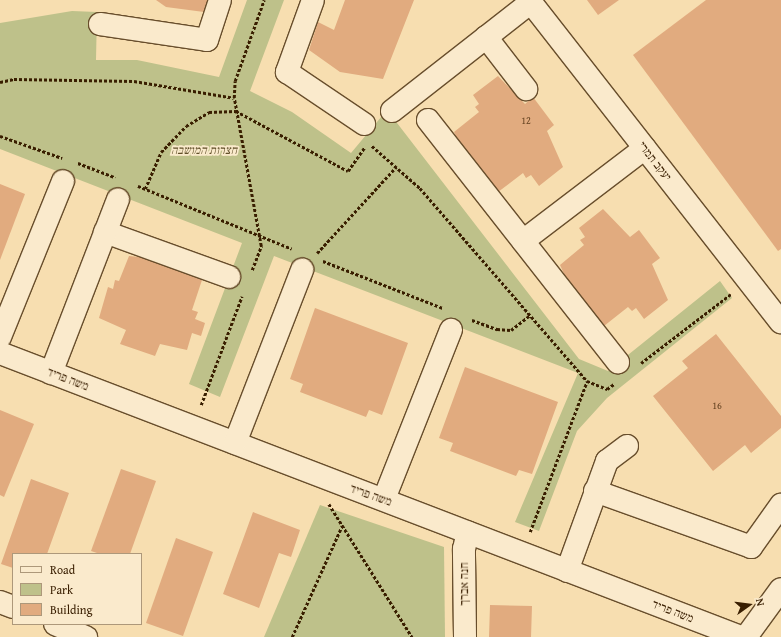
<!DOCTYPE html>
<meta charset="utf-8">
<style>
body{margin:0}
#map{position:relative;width:781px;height:637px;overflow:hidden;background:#f7deb0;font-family:"Gentium Book Plus","Frank Ruhl Libre",serif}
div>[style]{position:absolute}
.green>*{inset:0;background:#bec18a}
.building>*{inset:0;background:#e1ab7f}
.path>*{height:2.5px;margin-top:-1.25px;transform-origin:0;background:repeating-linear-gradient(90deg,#391e00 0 3px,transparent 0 5px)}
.roads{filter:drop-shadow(1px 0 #684e2c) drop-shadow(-1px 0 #684e2c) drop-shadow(0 1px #684e2c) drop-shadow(0 -1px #684e2c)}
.minor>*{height:22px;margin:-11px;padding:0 11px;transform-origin:11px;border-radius:11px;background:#faeacc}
span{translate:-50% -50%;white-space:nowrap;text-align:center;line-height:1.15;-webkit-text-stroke:3.5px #faeacc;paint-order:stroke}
.number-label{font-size:10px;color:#634120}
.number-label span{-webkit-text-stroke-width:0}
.park-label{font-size:12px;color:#614f29;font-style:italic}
.street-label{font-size:12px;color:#391e00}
.legend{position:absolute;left:12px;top:553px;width:130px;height:72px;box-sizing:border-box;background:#faeacc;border:1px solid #ad987a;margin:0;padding:5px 7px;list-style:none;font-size:12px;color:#391e00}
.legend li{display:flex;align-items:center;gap:8px;height:20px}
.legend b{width:20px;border:1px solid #ad987a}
.north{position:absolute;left:729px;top:585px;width:40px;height:40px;-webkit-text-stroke:3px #faeacc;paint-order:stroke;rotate:76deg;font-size:11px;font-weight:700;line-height:16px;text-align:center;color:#391e00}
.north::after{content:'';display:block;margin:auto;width:14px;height:18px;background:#391e00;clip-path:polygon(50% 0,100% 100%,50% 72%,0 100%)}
</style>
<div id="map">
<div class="green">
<div style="clip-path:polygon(247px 0,284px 0,250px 91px,292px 112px,351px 153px,387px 110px,579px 359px,608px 371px,720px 281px,732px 298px,607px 398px,577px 431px,539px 531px,515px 522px,578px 373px,274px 256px,220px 397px,189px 384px,242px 243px,0 149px,0 23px,72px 11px,97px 12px,96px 60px,137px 60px,219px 77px)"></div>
<div style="clip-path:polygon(320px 505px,444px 547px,445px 637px,264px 637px)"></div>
</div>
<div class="building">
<div style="clip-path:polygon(156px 0,209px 0,204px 12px,166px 7px)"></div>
<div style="clip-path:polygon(345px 0,414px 0,383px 79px,340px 72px,309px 50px,318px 22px,334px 30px)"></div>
<div style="clip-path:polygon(587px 0,619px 0,598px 15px)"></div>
<div style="clip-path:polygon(706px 0,781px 0,781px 249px,778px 251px,633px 55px)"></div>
<div style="clip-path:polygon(498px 76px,525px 104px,533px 97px,554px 125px,547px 131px,563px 167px,539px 186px,531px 175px,526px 178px,523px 173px,498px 192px,470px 165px,454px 132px,479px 112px,475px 107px,479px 104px,473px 95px)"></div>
<div style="clip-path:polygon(0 184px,25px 194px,0 260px)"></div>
<div style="clip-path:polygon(603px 209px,630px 237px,639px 230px,660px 258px,652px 264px,668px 300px,644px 319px,636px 308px,632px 311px,628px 307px,604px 326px,575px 298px,560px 265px,584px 245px,580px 240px,585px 237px,579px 228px)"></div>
<div style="clip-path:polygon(129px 256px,169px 260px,202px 280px,192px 310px,198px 312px,195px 319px,205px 323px,201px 336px,192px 333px,187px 350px,160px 344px,155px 356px,120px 344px,126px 330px,99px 318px,108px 287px,113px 289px,115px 280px,119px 281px)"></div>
<div style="clip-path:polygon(315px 308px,408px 343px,382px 415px,369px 410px,366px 417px,300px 392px,303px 384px,290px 379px)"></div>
<div style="clip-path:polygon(716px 334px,781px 416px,781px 428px,751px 453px,745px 445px,713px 471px,653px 396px,688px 368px,682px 361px)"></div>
<div style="clip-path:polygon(465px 367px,558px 402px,532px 474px,519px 470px,516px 476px,450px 451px,453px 443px,439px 438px)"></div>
<div style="clip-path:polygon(0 410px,34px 424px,4px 497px,0 495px)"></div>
<div style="clip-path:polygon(121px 469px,156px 481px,130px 554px,100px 554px,91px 551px)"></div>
<div style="clip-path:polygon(31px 479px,69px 493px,47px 554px,13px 554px,13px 568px,1px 564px)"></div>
<div style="clip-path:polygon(253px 512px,300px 530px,291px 557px,279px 553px,259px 608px,223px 594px)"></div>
<div style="clip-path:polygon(176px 538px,213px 552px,183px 636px,146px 623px)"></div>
<div style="clip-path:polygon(490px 605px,532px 606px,531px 637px,489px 637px)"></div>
</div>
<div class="path">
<div style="left:0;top:82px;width:14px;rotate:-12deg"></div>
<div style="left:14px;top:79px;width:120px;rotate:1deg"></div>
<div style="left:134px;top:81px;width:101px;rotate:9.6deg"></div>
<div style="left:0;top:136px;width:66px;rotate:19.5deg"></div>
<div style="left:372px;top:146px;width:64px;rotate:41.2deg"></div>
<div style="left:420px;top:188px;width:255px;rotate:49.1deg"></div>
<div style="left:587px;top:381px;width:22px;rotate:22deg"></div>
<div style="left:607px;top:389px;width:9px;rotate:-36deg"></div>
<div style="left:78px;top:163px;width:40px;rotate:21deg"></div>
<div style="left:138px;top:186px;width:166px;rotate:22.2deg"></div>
<div style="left:145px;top:189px;width:40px;rotate:-66.6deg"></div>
<div style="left:161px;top:152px;width:36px;rotate:-46deg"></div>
<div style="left:186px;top:126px;width:27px;rotate:-31deg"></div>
<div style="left:209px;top:112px;width:27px;rotate:-2deg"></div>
<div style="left:236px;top:111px;width:127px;rotate:28.2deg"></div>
<div style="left:348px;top:171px;width:29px;rotate:-55deg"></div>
<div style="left:317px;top:253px;width:117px;rotate:-47.4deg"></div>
<div style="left:323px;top:261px;width:129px;rotate:21.4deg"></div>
<div style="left:252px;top:270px;width:26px;rotate:-69deg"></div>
<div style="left:261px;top:246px;width:150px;rotate:-100.3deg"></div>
<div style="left:234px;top:98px;width:17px;rotate:-87deg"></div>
<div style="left:235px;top:81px;width:86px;rotate:-70.3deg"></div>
<div style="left:472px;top:320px;width:27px;rotate:20deg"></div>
<div style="left:497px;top:329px;width:14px;rotate:4deg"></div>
<div style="left:511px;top:330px;width:24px;rotate:-38deg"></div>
<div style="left:641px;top:363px;width:113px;rotate:-37.5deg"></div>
<div style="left:201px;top:405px;width:116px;rotate:-69.4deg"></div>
<div style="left:329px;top:504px;width:157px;rotate:58deg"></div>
<div style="left:530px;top:532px;width:161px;rotate:-69.3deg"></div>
<div style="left:292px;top:637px;width:122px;rotate:-65.8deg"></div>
</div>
<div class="roads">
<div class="minor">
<div style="left:313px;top:0;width:77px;rotate:109.9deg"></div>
<div style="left:287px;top:72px;width:93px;rotate:34deg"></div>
<div style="left:529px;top:0;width:409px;rotate:52deg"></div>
<div style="left:100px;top:24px;width:108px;rotate:8.5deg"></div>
<div style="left:207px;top:40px;width:42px;rotate:-72deg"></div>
<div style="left:486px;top:37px;width:66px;rotate:52.4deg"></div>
<div style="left:392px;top:111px;width:177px;rotate:-38.1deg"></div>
<div style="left:428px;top:120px;width:308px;rotate:51.9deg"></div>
<div style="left:105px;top:232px;width:132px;rotate:19.9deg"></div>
<div style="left:523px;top:241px;width:153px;rotate:-37.3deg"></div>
<div style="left:0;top:337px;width:168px;rotate:-68deg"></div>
<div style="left:0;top:353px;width:794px;rotate:20.97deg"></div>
<div style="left:51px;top:373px;width:186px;rotate:-68.9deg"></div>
<div style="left:235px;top:443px;width:186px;rotate:-68.8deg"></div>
<div style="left:595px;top:491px;width:166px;rotate:19.7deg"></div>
<div style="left:751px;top:547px;width:52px;rotate:-54.5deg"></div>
<div style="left:384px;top:499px;width:182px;rotate:-68.4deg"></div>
<div style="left:567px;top:571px;width:117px;rotate:-70deg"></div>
<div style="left:607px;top:461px;width:25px;rotate:-37deg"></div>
<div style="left:0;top:602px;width:14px;rotate:21deg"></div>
<div style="left:55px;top:624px;width:34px;rotate:23deg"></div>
<div style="left:465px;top:637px;width:88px;rotate:-90.7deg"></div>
<div style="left:464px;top:549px;width:17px;rotate:-77deg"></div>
<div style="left:746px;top:637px;width:59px;rotate:-53.9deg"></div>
</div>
</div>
<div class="number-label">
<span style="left:526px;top:121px">12</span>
<span style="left:717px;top:406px">16</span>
</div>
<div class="park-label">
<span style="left:204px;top:150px">חצרות המושבה</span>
</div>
<div class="street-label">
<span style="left:655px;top:161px;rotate:52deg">יעקב תמרי</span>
<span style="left:68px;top:379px;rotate:21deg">משה פריד</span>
<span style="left:371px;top:495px;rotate:19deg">משה פריד</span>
<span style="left:464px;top:584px;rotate:-90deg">חנה אברך</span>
<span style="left:673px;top:611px;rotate:21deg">משה פריד</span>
</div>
<ul class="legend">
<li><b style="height:5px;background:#faeacc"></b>Road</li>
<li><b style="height:11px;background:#bec18a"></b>Park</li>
<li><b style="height:11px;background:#e1ab7f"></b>Building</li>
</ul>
<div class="north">N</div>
</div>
